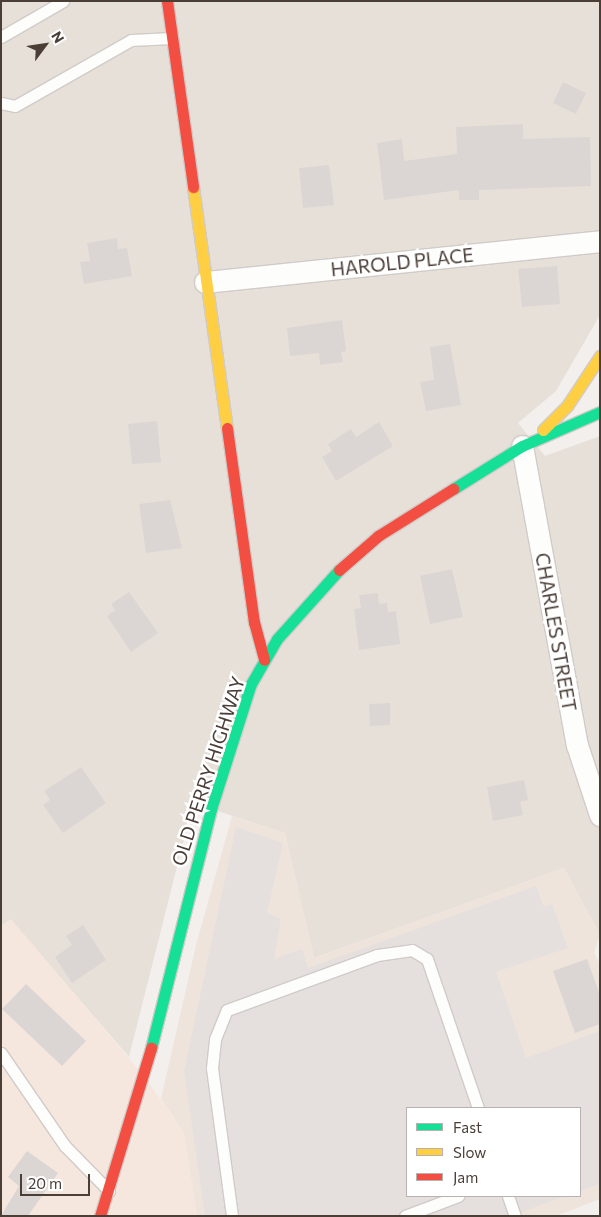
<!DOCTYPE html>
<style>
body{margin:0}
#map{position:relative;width:601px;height:1217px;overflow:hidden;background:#f3efec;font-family:Commissioner,sans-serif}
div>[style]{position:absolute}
.residential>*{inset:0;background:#e7e0d9}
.commercial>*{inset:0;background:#f6e7de}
.education>*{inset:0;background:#eee4db}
.parking>*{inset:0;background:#e5e0dd}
.building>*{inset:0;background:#dbd6d3}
.roads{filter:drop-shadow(1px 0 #d0cbc8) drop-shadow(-1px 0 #d0cbc8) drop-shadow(0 1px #d0cbc8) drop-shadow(0 -1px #d0cbc8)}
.lane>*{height:11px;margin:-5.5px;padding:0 5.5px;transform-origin:5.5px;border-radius:5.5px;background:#fdfdfc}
.street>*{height:21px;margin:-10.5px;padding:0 10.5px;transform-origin:10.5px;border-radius:10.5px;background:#fdfdfc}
.fast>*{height:11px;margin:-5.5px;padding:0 5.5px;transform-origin:5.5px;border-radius:5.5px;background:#16e098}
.slow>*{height:11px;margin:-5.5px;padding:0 5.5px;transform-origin:5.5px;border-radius:5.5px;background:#ffcf43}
.jam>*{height:11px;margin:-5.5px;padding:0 5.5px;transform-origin:5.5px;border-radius:5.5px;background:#f24e42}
span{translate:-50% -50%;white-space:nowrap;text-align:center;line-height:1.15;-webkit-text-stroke:5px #fff;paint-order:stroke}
.street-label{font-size:19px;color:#4a3e37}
.frame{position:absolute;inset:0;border:2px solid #4a3e37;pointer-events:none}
.legend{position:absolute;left:406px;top:1107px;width:175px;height:90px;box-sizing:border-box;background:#fff;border:1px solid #b7b2af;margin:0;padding:6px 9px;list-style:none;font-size:15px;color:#4a3e37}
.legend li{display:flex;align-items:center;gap:10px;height:25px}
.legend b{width:25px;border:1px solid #b7b2af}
.north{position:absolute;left:20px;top:20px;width:50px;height:50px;-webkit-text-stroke:4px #fff;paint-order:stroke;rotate:59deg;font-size:14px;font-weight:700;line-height:20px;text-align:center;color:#4a3e37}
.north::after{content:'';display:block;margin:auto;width:18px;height:22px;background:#4a3e37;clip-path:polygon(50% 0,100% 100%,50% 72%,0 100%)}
.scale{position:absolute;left:20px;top:1174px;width:70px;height:22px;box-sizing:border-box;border:2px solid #4a3e37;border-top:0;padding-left:6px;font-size:15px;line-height:18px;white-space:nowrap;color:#4a3e37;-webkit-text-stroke:4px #fff;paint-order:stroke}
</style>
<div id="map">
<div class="residential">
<div style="clip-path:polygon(1px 1px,600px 1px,600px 315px,556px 391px,518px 423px,545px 456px,600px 436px,600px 935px,564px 868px,314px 958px,285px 833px,193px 803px,129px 1057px,11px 920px,1px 926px)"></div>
</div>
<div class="commercial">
<div style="clip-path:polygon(11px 919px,144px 1076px,184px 1133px,197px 1216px,1px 1216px,1px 926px)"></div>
</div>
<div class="education">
<div style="clip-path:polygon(evenodd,232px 816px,285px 833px,314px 958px,564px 868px,600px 935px,594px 953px,600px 964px,600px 1199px,556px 1216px,197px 1216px,184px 1133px,161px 1099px,196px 945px,232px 816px,407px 1108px,580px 1108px,580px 1196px,407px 1196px,407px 1108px)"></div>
</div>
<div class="parking">
<div style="clip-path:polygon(236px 827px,283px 843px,267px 913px,281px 919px,274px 959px,302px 949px,308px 968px,536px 886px,544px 907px,552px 904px,568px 948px,496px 972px,526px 1058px,600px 1031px,600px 1184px,580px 1191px,580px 1108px,407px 1108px,407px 1196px,566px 1196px,510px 1216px,205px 1216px,184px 1071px)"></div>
</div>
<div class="building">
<div style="clip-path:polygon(563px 82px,586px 93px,576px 114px,553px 103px)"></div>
<div style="clip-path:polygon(523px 124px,523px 139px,590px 137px,591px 186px,479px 190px,479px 200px,459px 200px,459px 190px,384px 200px,377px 143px,402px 139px,404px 161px,457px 154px,456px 127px)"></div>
<div style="clip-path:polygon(329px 165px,334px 205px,303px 208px,299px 168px)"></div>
<div style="clip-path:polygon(117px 238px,118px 249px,127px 248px,132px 276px,84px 284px,80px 262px,90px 261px,87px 243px)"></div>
<div style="clip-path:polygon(557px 266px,560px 304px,522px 307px,518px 269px)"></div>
<div style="clip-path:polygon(342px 320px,346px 351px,341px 352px,343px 362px,320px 365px,319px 353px,290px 356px,287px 328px)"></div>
<div style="clip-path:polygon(450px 344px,461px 405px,426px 411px,420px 382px,434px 380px,430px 347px)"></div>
<div style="clip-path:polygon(157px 421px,161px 462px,132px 464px,128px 424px)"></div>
<div style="clip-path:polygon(379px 422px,393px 446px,336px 481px,322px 457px,332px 451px,328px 444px,351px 429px,356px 437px)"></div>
<div style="clip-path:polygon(170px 500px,182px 548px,146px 553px,139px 504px)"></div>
<div style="clip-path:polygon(452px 569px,463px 617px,430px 624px,420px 576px)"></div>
<div style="clip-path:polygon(129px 592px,158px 633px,131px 652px,107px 616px,115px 610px,111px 604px)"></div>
<div style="clip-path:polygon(378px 593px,379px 604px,387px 603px,388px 612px,396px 611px,400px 644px,359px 650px,354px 609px,361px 608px,359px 595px)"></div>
<div style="clip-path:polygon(390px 703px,390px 725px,370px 726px,369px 704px)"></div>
<div style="clip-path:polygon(81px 767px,106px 803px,63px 833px,43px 805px,50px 800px,44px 791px)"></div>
<div style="clip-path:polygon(524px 780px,528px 800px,520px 802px,523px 815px,493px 821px,487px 787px)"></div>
<div style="clip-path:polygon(83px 925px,106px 960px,72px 983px,55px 957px,72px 945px,66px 936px)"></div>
<div style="clip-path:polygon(587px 959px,600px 995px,600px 1024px,575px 1033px,553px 971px)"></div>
<div style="clip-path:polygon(26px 984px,86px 1041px,62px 1066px,2px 1009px)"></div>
<div style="clip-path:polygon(27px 1151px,58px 1173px,28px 1216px,1px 1216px,19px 1186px,8px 1177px)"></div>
</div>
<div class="roads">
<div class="lane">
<div style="left:1px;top:37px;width:72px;rotate:-30.1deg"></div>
<div style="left:1px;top:103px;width:14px;rotate:12deg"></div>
<div style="left:15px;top:106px;width:133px;rotate:-29.6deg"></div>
<div style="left:131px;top:40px;width:41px;rotate:-2.8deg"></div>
<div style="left:1px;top:1053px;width:113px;rotate:55.5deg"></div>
<div style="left:65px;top:1146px;width:63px;rotate:45.6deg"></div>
<div style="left:508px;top:1196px;width:21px;rotate:71deg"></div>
<div style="left:232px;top:1216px;width:149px;rotate:-97.7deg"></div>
<div style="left:212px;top:1068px;width:29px;rotate:-84deg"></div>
<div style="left:215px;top:1039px;width:31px;rotate:-68deg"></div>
<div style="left:227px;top:1010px;width:160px;rotate:-20.1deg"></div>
<div style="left:377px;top:955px;width:35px;rotate:-8deg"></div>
<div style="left:412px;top:950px;width:17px;rotate:31deg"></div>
<div style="left:427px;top:959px;width:157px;rotate:71.1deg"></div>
<div style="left:405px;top:1216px;width:57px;rotate:-20.7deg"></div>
</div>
<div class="street">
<div style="left:205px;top:282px;width:397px;rotate:-5.9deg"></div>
<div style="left:522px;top:446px;width:304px;rotate:79.6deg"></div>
<div style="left:577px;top:745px;width:74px;rotate:71.8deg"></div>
</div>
<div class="fast">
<div style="left:453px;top:489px;width:81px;rotate:-31.9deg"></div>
<div style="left:522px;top:446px;width:85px;rotate:-23.6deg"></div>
<div style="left:151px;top:1048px;width:246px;rotate:-75.9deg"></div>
<div style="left:211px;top:809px;width:131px;rotate:-72.3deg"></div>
<div style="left:251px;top:684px;width:52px;rotate:-60deg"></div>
<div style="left:277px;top:639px;width:93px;rotate:-48.1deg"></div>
</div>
<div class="slow">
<div style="left:193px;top:187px;width:243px;rotate:82deg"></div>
<div style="left:543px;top:430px;width:34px;rotate:-45deg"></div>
<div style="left:567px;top:406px;width:60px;rotate:-56.6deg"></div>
</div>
<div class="jam">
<div style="left:167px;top:1px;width:188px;rotate:82deg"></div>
<div style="left:227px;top:428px;width:196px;rotate:82.1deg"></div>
<div style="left:254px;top:622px;width:39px;rotate:75deg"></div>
<div style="left:339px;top:570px;width:52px;rotate:-41.1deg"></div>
<div style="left:378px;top:536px;width:89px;rotate:-32.1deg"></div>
<div style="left:100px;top:1216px;width:176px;rotate:-73.1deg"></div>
</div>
</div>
<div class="street-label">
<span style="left:402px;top:262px;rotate:-6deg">HAROLD PLACE</span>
<span style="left:556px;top:632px;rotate:80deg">CHARLES STREET</span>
<span style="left:208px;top:771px;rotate:-72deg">OLD PERRY HIGHWAY</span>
</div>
<div class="frame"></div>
<ul class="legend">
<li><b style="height:6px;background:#16e098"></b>Fast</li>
<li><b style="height:6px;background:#ffcf43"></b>Slow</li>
<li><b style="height:6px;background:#f24e42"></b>Jam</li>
</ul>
<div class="north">N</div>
<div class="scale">20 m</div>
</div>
